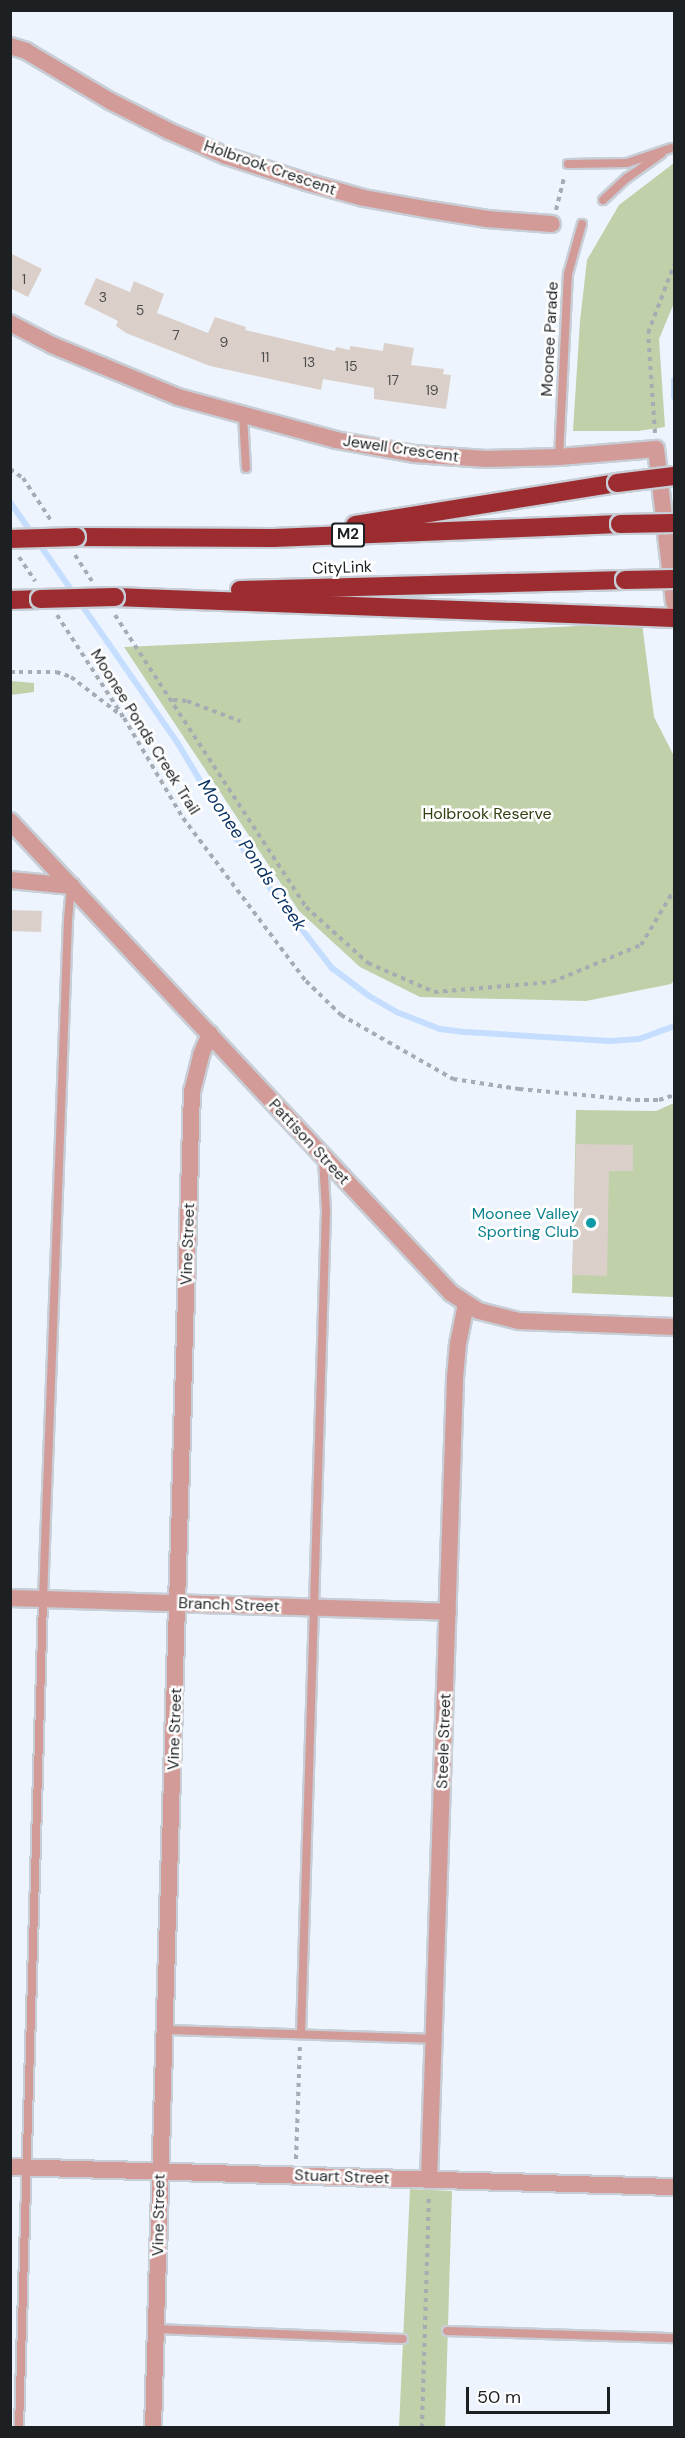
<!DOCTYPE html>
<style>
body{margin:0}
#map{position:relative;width:685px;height:2438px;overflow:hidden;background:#edf4fd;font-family:"DM Sans",sans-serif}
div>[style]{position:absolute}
.green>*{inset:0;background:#c0d0a9}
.stream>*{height:6px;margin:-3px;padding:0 3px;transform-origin:3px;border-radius:3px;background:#c5deff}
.building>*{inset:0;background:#dad0c9}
.path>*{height:4px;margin-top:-2px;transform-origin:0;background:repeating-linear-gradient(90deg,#a6acb2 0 4.5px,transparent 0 9px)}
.roads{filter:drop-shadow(2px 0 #c8ced6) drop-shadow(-2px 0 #c8ced6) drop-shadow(0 2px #c8ced6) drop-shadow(0 -2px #c8ced6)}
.lane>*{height:8px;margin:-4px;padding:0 4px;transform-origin:4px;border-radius:4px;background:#d29b98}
.street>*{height:16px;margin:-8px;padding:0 8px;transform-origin:8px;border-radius:8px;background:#d29b98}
.highway>*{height:18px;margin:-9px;padding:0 9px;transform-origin:9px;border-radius:9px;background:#9d2c31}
.bridges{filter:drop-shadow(2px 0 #c8ced6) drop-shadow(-2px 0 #c8ced6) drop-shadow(0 2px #c8ced6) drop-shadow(0 -2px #c8ced6)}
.highway-bridge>*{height:18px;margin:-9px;padding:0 9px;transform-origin:9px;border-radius:9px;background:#9d2c31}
.dots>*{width:16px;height:16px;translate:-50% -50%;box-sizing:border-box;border:3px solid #fff;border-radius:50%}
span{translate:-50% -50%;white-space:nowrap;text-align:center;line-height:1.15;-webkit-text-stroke:5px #fff;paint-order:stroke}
.number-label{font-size:14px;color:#4c4c4c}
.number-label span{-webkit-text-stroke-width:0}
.shield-label span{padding:2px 4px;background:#fff;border:2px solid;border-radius:4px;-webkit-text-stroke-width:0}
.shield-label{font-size:15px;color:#1d2023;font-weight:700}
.street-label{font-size:16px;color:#1d2023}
.park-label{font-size:16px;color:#314013}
.culture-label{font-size:16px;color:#0d838f}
.right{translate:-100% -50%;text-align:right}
.water-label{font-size:18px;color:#0d3565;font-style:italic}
.frame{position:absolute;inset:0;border:12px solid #1d2023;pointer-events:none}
.scale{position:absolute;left:466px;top:2387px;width:144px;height:27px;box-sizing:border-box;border:3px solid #1d2023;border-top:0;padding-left:8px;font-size:18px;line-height:21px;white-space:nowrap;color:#1d2023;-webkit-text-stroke:4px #fff;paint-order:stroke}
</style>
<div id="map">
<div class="green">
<div style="clip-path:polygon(674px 163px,674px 303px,659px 339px,665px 427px,638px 431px,573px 431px,580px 321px,587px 260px,619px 205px)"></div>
<div style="clip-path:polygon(642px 623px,654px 717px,674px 756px,674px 980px,671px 984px,586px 1001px,420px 997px,360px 967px,299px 911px,124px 647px)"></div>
<div style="clip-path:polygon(11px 681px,34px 683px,34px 692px,11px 695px)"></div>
<div style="clip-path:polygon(674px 1103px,674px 1297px,572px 1293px,576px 1110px,656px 1111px)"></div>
<div style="clip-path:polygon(410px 2189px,452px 2191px,445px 2427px,399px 2428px)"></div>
</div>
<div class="stream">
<div style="left:674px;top:380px;width:17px;rotate:90deg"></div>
<div style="left:10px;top:502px;width:39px;rotate:55deg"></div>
<div style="left:38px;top:542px;width:244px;rotate:55.2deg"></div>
<div style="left:177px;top:742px;width:96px;rotate:59.1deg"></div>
<div style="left:226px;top:824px;width:81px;rotate:55.5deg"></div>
<div style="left:272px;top:891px;width:98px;rotate:52.1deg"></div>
<div style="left:332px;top:968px;width:46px;rotate:37.1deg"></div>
<div style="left:369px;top:996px;width:34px;rotate:30deg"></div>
<div style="left:399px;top:1013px;width:44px;rotate:21.3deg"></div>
<div style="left:440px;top:1029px;width:26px;rotate:7deg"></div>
<div style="left:466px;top:1032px;width:144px;rotate:3.6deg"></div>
<div style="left:610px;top:1041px;width:29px;rotate:-4deg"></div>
<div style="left:639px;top:1039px;width:37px;rotate:-20deg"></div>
</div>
<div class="building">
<div style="clip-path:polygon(10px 253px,42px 269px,28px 297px,10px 288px)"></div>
<div style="clip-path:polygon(96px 278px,130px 292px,134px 281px,164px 294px,157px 313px,208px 333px,215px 317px,246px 327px,245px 330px,335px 351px,336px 347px,350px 350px,350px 346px,383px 351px,384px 343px,414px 348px,411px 365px,444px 369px,443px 374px,451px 375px,446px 409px,374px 399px,374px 388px,323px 379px,321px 390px,210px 366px,126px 333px,116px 326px,118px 321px,84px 304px)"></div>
<div style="clip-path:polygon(10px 910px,42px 911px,41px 932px,10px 931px)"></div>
<div style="clip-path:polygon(576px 1144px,633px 1145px,633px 1171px,609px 1171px,607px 1276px,572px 1275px)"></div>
</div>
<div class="path">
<div style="left:556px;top:210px;width:34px;rotate:-76deg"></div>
<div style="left:655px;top:433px;width:100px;rotate:-94deg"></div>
<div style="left:648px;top:333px;width:73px;rotate:-69.1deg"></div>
<div style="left:10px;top:469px;width:16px;rotate:35deg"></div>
<div style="left:23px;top:478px;width:53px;rotate:56.6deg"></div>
<div style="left:75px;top:555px;width:31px;rotate:57deg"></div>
<div style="left:19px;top:557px;width:29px;rotate:56deg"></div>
<div style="left:57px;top:615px;width:123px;rotate:57deg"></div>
<div style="left:124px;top:718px;width:116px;rotate:59.5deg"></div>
<div style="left:183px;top:818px;width:204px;rotate:53deg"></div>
<div style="left:306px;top:981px;width:49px;rotate:44.2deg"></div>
<div style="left:341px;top:1015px;width:129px;rotate:29.7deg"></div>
<div style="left:453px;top:1079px;width:67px;rotate:8.6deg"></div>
<div style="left:519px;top:1089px;width:117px;rotate:5.4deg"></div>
<div style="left:635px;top:1100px;width:24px"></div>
<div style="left:659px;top:1100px;width:16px;rotate:-18deg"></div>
<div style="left:115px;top:615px;width:349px;rotate:56.8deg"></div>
<div style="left:306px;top:907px;width:84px;rotate:42.1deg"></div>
<div style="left:368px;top:963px;width:72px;rotate:23.7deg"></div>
<div style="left:434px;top:992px;width:118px;rotate:-4.8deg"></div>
<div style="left:552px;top:982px;width:96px;rotate:-22.6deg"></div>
<div style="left:641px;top:945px;width:64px;rotate:-59deg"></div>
<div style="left:10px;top:672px;width:46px"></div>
<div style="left:56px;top:672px;width:16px;rotate:18deg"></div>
<div style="left:71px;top:677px;width:64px;rotate:37.4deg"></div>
<div style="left:173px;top:700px;width:14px;rotate:4deg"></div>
<div style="left:187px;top:701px;width:57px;rotate:20.7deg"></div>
<div style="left:296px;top:2159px;width:112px;rotate:-88deg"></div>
<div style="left:422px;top:2428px;width:232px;rotate:-88.3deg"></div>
</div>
<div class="roads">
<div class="lane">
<div style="left:568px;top:164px;width:59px;rotate:-1deg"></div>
<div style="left:627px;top:163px;width:46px;rotate:-18.8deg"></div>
<div style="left:603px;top:200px;width:33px;rotate:-43deg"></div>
<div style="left:627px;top:178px;width:42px;rotate:-35.2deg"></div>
<div style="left:243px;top:416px;width:52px;rotate:86.7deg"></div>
<div style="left:559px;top:457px;width:183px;rotate:-87.2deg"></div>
<div style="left:568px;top:274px;width:52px;rotate:-74.4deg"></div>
<div style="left:166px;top:2030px;width:268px;rotate:1.9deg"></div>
<div style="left:301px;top:2034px;width:823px;rotate:-88.26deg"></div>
<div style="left:326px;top:1211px;width:52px;rotate:-93.3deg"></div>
<div style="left:156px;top:2329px;width:247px;rotate:2.3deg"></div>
<div style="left:447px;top:2331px;width:227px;rotate:1.8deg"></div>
<div style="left:19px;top:2428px;width:829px;rotate:-88.34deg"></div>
<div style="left:43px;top:1599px;width:679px;rotate:-87.89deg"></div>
<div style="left:68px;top:920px;width:33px;rotate:-85deg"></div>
</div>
<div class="street">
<div style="left:10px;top:46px;width:17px;rotate:17deg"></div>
<div style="left:26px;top:51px;width:98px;rotate:30.8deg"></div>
<div style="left:110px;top:101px;width:66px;rotate:27deg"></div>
<div style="left:169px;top:131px;width:62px;rotate:23.7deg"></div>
<div style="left:226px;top:156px;width:84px;rotate:18deg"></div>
<div style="left:306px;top:182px;width:60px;rotate:15.4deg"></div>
<div style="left:364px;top:198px;width:68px;rotate:10.2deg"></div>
<div style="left:431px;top:210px;width:57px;rotate:9.1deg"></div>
<div style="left:487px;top:219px;width:65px;rotate:4.4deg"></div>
<div style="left:10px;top:323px;width:47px;rotate:27.6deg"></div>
<div style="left:52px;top:345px;width:136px;rotate:22.4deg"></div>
<div style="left:178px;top:397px;width:164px;rotate:15.2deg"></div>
<div style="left:336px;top:440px;width:79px;rotate:10.2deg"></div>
<div style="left:414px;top:454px;width:72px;rotate:4deg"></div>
<div style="left:486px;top:459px;width:73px;rotate:-1.6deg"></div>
<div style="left:559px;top:457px;width:97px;rotate:-4.7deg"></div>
<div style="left:656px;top:449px;width:155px;rotate:83.3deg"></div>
<div style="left:10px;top:821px;width:646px;rotate:46.94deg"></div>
<div style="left:451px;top:1293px;width:33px;rotate:33deg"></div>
<div style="left:479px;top:1311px;width:41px;rotate:14deg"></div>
<div style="left:519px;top:1321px;width:155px;rotate:2.2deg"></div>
<div style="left:10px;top:880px;width:62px;rotate:5.5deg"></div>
<div style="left:10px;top:1598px;width:438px;rotate:1.8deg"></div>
<div style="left:10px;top:2167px;width:664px;rotate:1.73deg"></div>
<div style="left:429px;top:2180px;width:802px;rotate:-88.14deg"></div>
<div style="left:455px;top:1378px;width:34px;rotate:-85deg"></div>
<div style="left:458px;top:1344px;width:41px;rotate:-78.7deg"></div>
<div style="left:153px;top:2428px;width:1337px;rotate:-88.33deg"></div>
<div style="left:192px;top:1092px;width:38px;rotate:-76deg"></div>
<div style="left:201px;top:1055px;width:23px;rotate:-67deg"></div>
</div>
<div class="highway">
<div style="left:355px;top:525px;width:265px;rotate:-9.1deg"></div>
<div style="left:76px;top:537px;width:197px;rotate:0.3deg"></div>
<div style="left:273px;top:538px;width:347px;rotate:-2.3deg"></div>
<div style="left:240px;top:590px;width:385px;rotate:-1.5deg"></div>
<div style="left:115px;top:597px;width:559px;rotate:2.15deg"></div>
<div style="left:10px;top:600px;width:30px;rotate:-2deg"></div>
</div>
</div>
<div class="bridges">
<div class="highway-bridge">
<div style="left:617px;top:483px;width:57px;rotate:-7deg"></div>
<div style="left:620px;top:524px;width:54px;rotate:-1.1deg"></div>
<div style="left:10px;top:539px;width:66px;rotate:-1.7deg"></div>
<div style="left:625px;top:580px;width:49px;rotate:-1.2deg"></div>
<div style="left:40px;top:599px;width:75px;rotate:-1.5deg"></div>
</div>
</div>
<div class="dots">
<div style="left:591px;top:1223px;background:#0f9aa8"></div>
</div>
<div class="number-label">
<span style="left:24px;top:279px">1</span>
<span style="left:103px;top:297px">3</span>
<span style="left:140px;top:310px">5</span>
<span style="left:176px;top:335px">7</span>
<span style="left:224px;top:342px">9</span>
<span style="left:265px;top:357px">11</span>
<span style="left:309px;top:362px">13</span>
<span style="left:351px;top:366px">15</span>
<span style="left:393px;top:380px">17</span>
<span style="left:432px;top:390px">19</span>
</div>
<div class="shield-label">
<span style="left:348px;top:535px">M2</span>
</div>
<div class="street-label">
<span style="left:270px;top:168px;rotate:19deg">Holbrook Crescent</span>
<span style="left:550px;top:339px;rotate:-87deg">Moonee Parade</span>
<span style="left:401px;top:449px;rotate:8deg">Jewell Crescent</span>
<span style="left:342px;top:568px;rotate:-2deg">CityLink</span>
<span style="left:145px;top:732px;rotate:58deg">Moonee Ponds Creek Trail</span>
<span style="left:309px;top:1142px;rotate:47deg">Pattison Street</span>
<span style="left:188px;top:1244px;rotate:-88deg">Vine Street</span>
<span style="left:229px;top:1605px;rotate:2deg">Branch Street</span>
<span style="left:175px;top:1729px;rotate:-88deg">Vine Street</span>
<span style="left:444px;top:1741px;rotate:-88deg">Steele Street</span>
<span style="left:342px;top:2177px;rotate:2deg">Stuart Street</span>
<span style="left:159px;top:2215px;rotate:-89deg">Vine Street</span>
</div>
<div class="park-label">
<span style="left:487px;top:814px">Holbrook Reserve</span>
</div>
<div class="culture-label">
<span class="right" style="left:579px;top:1223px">Moonee Valley<br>Sporting Club</span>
</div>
<div class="water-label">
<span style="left:252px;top:855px;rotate:56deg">Moonee Ponds Creek</span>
</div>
<div class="frame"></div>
<div class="scale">50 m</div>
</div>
